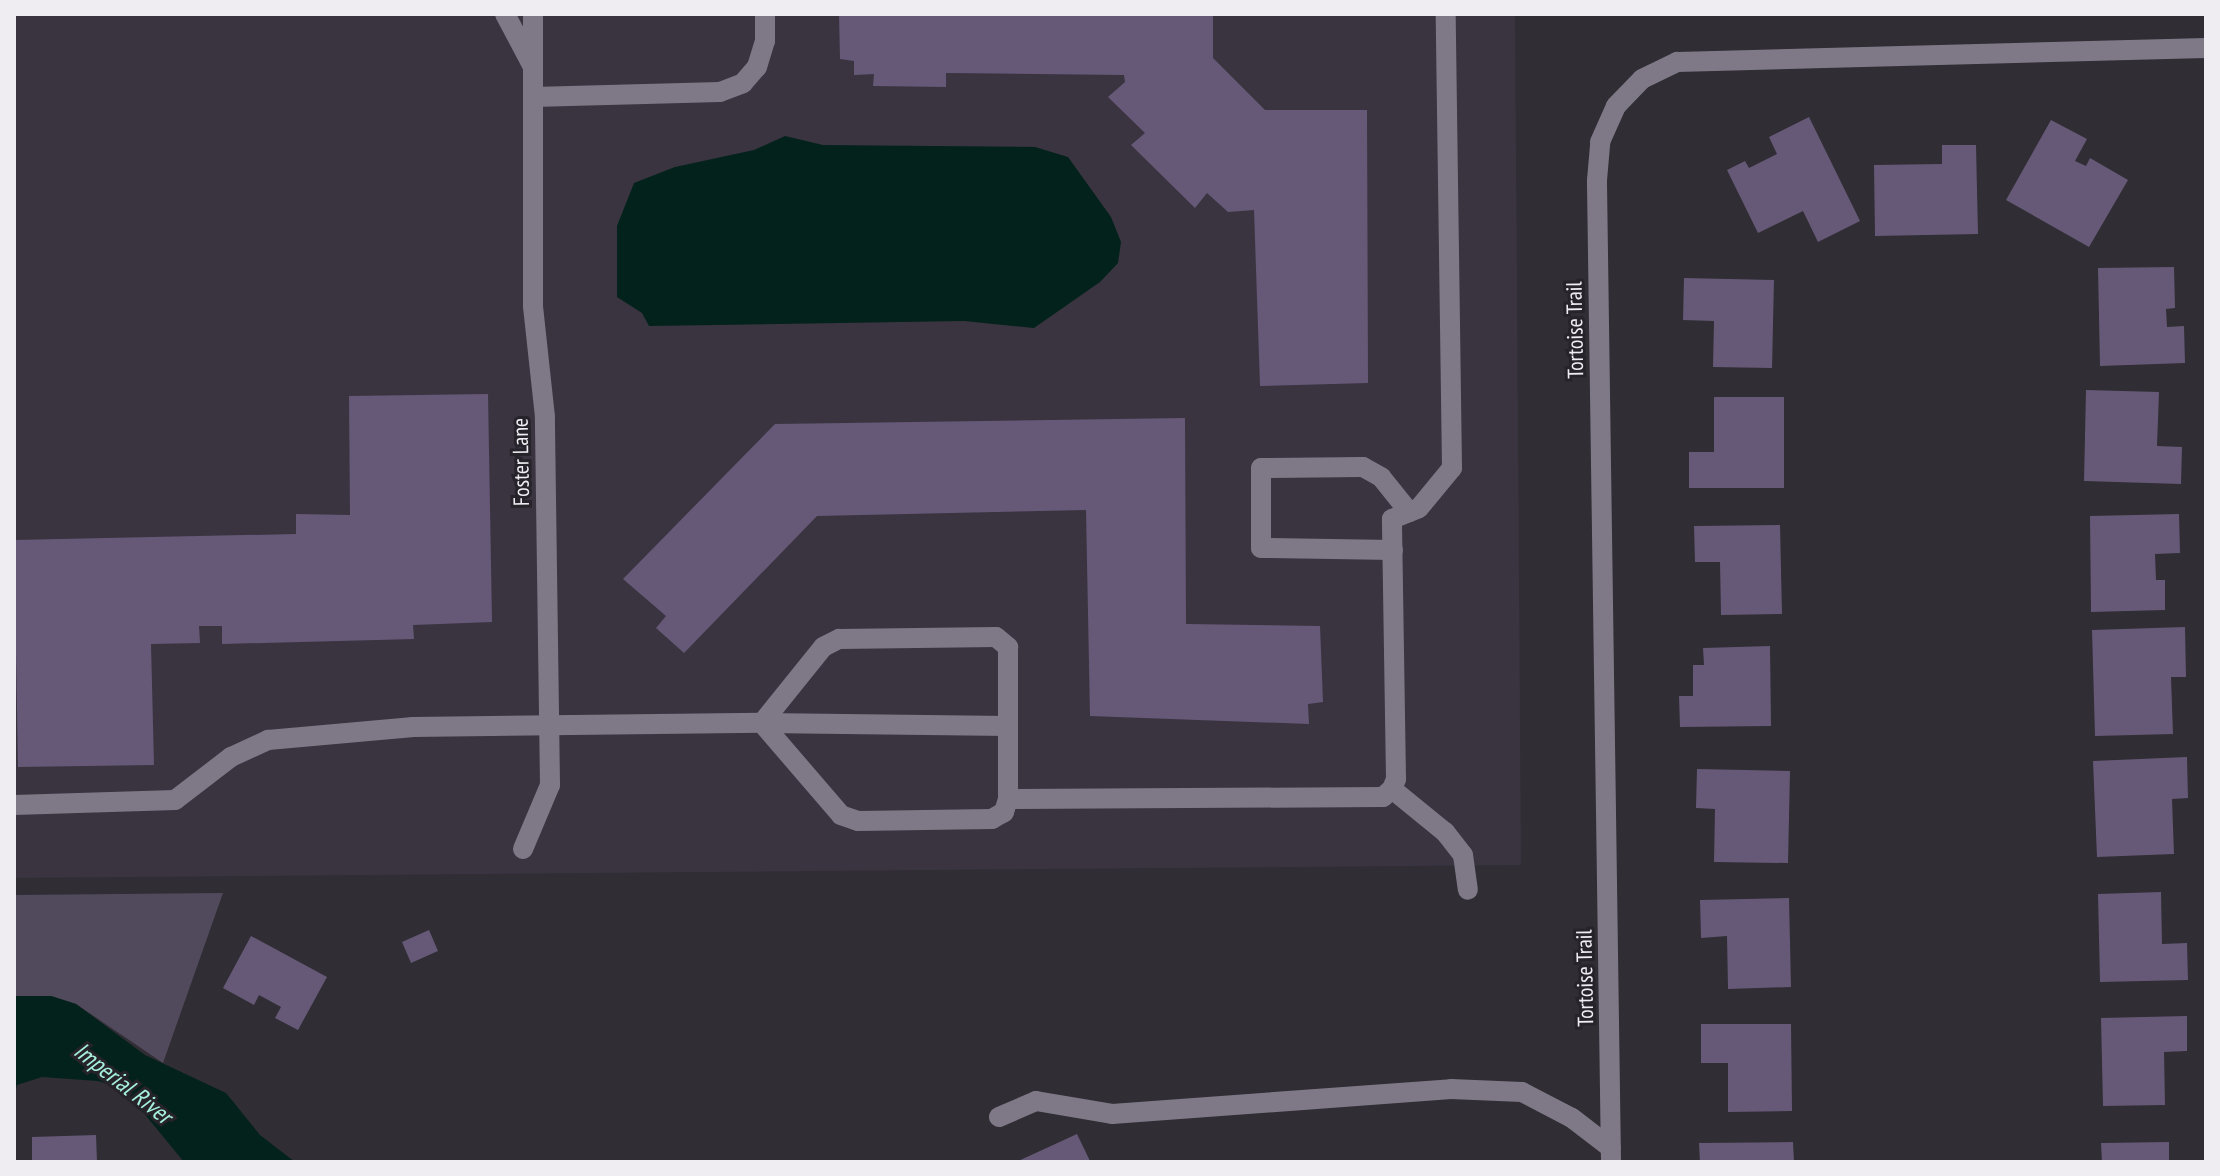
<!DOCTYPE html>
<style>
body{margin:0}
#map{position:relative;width:2220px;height:1176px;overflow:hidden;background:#302d34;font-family:"PT Sans Narrow",sans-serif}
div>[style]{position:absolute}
.built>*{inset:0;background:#3a3441}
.green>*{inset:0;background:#51495c}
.water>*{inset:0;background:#03221b}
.building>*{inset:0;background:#665977}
.minor>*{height:20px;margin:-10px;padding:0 10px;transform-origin:10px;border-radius:10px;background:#7f7987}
span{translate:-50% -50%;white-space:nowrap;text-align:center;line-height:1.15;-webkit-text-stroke:6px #26232a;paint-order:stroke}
.street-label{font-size:22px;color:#efedf2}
.water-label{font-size:24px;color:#a6f1dd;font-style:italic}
.frame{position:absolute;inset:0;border:16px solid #efedf2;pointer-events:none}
</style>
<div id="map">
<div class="built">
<div style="clip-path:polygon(14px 14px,1515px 14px,1521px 865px,14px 878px)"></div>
</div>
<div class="green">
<div style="clip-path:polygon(223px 893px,163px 1063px,76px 1004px,51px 996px,14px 996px,14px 895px)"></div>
</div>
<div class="water">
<div style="clip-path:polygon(785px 136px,823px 145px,1035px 147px,1068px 157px,1111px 217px,1121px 242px,1118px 263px,1100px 282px,1034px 328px,964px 321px,649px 326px,642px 313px,617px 297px,617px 226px,634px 183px,675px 167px,754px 150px)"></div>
<div style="clip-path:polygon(14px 996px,51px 996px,76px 1004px,145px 1055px,226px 1093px,260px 1135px,295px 1162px,184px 1162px,124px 1089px,98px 1081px,42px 1077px,17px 1085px,14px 1094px)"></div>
</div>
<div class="building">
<div style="clip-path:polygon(839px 14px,1213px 14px,1213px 58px,1265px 110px,1367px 110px,1368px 383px,1260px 386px,1254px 210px,1228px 212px,1207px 193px,1195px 208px,1131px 145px,1145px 133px,1108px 97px,1125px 82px,1124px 75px,946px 73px,946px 87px,873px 86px,874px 74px,854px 75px,854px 61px,840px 59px)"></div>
<div style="clip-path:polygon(1809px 117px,1860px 221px,1818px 242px,1803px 211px,1758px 233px,1727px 170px,1745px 161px,1749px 168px,1777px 154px,1769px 137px)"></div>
<div style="clip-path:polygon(2051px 120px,2087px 139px,2075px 161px,2086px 166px,2090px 158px,2128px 180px,2089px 247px,2006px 200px)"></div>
<div style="clip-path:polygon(1942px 145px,1976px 145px,1978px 234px,1875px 236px,1874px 165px,1942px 164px)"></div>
<div style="clip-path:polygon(2174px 267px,2175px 308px,2166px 309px,2167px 327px,2184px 326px,2185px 363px,2100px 366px,2098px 268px)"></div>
<div style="clip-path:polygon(1684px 278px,1774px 280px,1772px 368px,1713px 367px,1714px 321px,1683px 320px)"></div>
<div style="clip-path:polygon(2086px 390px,2159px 392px,2157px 446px,2182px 447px,2181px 484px,2084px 481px)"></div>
<div style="clip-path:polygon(488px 394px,492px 622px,413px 625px,414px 639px,222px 644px,222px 626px,199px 626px,200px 643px,151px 644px,154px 765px,18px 767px,14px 540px,296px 534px,296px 514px,350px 515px,349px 396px)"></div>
<div style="clip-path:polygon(1714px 397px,1784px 397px,1784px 488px,1689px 488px,1689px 452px,1714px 452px)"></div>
<div style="clip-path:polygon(1185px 418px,1186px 624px,1320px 626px,1323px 702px,1308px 704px,1309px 724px,1090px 716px,1086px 510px,817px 516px,684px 653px,656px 628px,666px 616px,623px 579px,775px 424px)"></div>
<div style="clip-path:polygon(2179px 514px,2180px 553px,2155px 554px,2156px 580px,2165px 580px,2165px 610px,2091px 612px,2090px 516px)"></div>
<div style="clip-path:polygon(1780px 525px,1782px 614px,1721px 615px,1720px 562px,1695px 562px,1694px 526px)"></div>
<div style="clip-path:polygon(2185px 627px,2186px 677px,2171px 677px,2173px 734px,2095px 736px,2092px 630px)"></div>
<div style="clip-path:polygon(1770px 646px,1771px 726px,1680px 727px,1679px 696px,1693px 696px,1693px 665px,1704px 665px,1703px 648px)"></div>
<div style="clip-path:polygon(2187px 757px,2188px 798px,2172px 799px,2174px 854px,2097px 857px,2093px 761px)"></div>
<div style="clip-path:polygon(1697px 769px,1790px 771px,1788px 863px,1714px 862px,1715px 809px,1696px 808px)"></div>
<div style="clip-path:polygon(2161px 892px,2162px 944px,2187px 943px,2188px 980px,2100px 982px,2098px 894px)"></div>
<div style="clip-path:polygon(1789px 898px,1791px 987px,1728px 989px,1727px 936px,1701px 938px,1700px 900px)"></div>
<div style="clip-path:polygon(429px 930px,438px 951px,411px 963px,402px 942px)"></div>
<div style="clip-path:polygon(251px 936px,327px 977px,298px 1030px,275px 1018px,281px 1007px,259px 995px,254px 1005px,223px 988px)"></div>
<div style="clip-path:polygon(2187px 1016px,2187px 1051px,2164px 1052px,2165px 1105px,2103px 1106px,2101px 1018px)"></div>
<div style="clip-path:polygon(1701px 1024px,1791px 1024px,1792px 1111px,1728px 1112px,1728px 1063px,1701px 1063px)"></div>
<div style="clip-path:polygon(1077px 1134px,1090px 1161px,1016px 1162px)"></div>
<div style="clip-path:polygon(96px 1135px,97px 1162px,32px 1162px,32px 1137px)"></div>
<div style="clip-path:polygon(1793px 1142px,1794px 1162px,1700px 1162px,1699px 1143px)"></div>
<div style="clip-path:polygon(2169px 1142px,2169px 1162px,2102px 1162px,2101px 1143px)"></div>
</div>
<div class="minor">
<div style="left:505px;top:14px;width:58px;rotate:62.1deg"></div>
<div style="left:533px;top:97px;width:187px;rotate:-1.5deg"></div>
<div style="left:720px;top:92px;width:25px;rotate:-21deg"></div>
<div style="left:743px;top:83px;width:21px;rotate:-49deg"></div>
<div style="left:757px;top:67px;width:27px;rotate:-73deg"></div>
<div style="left:765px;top:41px;width:27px;rotate:-90deg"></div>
<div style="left:1393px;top:550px;width:132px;rotate:-179.1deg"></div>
<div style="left:1261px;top:548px;width:80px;rotate:-90deg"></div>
<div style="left:1261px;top:468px;width:102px;rotate:-0.6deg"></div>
<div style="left:1363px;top:467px;width:21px;rotate:29deg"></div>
<div style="left:1381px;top:477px;width:45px;rotate:51.3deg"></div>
<div style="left:1392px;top:789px;width:68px;rotate:39.1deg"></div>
<div style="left:1445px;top:832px;width:29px;rotate:52deg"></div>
<div style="left:1463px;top:855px;width:35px;rotate:82deg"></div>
<div style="left:1008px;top:799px;width:375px;rotate:-0.3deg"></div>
<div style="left:1383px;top:797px;width:12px;rotate:-42deg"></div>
<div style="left:1392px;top:789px;width:11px;rotate:-68deg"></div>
<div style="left:1396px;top:779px;width:260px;rotate:-90.9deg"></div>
<div style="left:1392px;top:519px;width:29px;rotate:-22deg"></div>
<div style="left:1419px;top:508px;width:52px;rotate:-50.5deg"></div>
<div style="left:1452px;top:468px;width:454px;rotate:-90.8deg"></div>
<div style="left:14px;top:805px;width:161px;rotate:-1.8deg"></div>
<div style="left:175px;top:800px;width:71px;rotate:-37.5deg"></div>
<div style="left:231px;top:757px;width:41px;rotate:-24.7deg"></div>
<div style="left:268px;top:740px;width:146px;rotate:-5.1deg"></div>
<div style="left:413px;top:727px;width:349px;rotate:-0.7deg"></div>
<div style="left:762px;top:723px;width:97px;rotate:-51.2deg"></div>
<div style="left:823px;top:647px;width:18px;rotate:-27deg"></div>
<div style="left:839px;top:639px;width:157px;rotate:-0.7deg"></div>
<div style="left:996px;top:637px;width:16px;rotate:40deg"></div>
<div style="left:1008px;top:647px;width:152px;rotate:90deg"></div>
<div style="left:1008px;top:799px;width:14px;rotate:107deg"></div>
<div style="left:1004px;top:812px;width:14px;rotate:150deg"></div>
<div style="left:992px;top:819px;width:134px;rotate:179.1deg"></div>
<div style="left:858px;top:821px;width:18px;rotate:-161deg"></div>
<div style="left:841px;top:815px;width:121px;rotate:-130.7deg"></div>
<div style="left:762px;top:723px;width:246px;rotate:0.7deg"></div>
<div style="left:523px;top:849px;width:69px;rotate:-67.1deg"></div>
<div style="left:550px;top:785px;width:368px;rotate:-90.8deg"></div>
<div style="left:545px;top:417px;width:112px;rotate:-96.2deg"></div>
<div style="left:533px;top:306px;width:292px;rotate:-90deg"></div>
<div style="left:999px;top:1117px;width:40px;rotate:-23.4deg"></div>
<div style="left:1036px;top:1101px;width:77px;rotate:9.7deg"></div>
<div style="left:1112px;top:1114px;width:340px;rotate:-4.2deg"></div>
<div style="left:1451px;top:1089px;width:71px;rotate:2.4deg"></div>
<div style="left:1522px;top:1092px;width:56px;rotate:27.5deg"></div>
<div style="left:1572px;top:1118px;width:49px;rotate:37.6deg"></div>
<div style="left:1611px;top:1162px;width:982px;rotate:-90.82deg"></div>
<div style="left:1597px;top:180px;width:38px;rotate:-85deg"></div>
<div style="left:1600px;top:142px;width:39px;rotate:-66deg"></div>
<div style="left:1616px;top:106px;width:37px;rotate:-46deg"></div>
<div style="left:1642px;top:79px;width:39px;rotate:-26deg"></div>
<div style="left:1677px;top:62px;width:529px;rotate:-1.52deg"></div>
</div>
<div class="street-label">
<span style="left:1575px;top:330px;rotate:-91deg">Tortoise Trail</span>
<span style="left:521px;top:462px;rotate:-91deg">Foster Lane</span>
<span style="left:1585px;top:978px;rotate:-91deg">Tortoise Trail</span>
</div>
<div class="water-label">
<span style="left:123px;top:1083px;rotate:38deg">Imperial River</span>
</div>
<div class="frame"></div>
</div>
